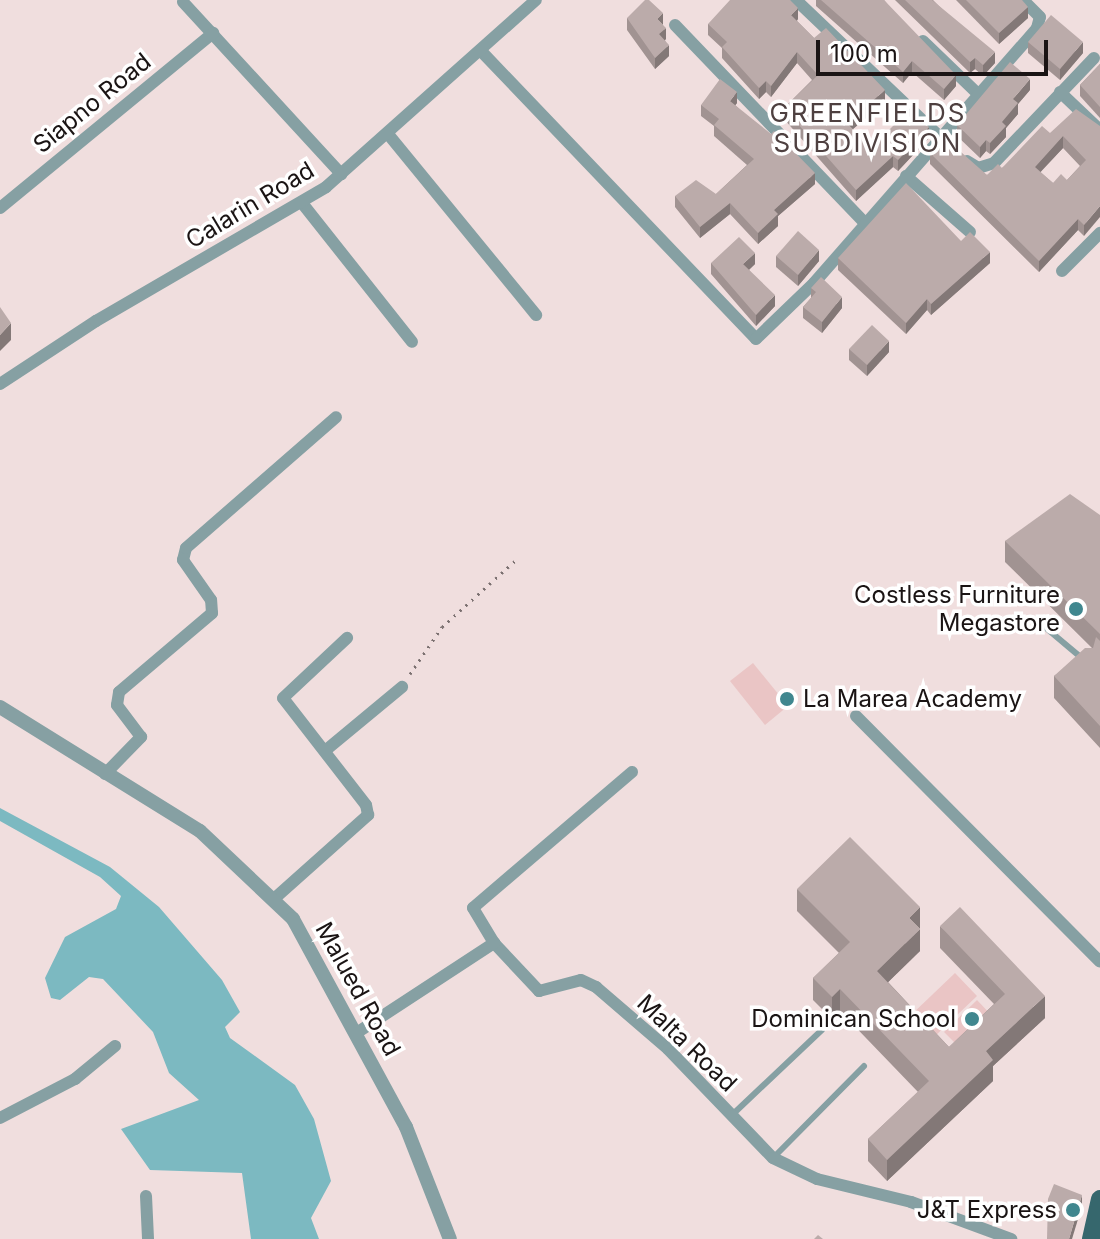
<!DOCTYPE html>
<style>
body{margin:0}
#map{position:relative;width:1100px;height:1239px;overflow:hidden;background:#f0dede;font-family:Inter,sans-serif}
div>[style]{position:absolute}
.green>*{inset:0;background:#eac5c5}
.water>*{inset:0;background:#7cb9c1}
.path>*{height:3px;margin-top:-1.5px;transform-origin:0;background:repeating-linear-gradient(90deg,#7b7070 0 2px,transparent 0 8px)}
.service>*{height:6px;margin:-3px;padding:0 3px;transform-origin:3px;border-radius:3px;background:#86a0a3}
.minor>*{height:12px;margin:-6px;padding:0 6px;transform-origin:6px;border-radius:6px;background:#86a0a3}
.tertiary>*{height:14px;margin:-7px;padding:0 7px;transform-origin:7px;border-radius:7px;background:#86a0a3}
.primary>*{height:18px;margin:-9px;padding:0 9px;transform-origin:9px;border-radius:9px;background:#36676d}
.wall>*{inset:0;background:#a19392}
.shaded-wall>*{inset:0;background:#837877}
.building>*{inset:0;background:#bbabaa}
.dots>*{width:22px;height:22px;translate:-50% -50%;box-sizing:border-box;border:4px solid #fff;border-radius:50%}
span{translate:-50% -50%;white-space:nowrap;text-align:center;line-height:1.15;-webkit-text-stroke:7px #fff;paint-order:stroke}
.street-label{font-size:24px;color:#1a1414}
.poi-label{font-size:24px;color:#1a1414}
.right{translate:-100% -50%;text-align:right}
.left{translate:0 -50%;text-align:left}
.neighbourhood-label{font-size:26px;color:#4e4040;letter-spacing:2px}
.scale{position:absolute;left:816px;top:40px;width:232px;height:36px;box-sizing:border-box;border:4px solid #1a1414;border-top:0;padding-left:10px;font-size:24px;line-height:28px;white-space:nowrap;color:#1a1414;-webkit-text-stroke:6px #fff;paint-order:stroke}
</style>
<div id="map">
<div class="green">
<div style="clip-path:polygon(753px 663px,788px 706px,765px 725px,730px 681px)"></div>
<div style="clip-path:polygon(955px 973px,977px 996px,932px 1039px,910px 1016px)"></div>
<div style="clip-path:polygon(977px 1000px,994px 1018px,961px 1049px,944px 1032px)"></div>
</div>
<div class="water">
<div style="clip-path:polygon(0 808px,110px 867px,159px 907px,222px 980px,240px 1012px,225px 1027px,230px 1038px,295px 1085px,314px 1119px,331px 1181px,311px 1218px,319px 1239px,251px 1239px,242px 1173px,150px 1170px,121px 1129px,199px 1100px,169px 1073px,153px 1032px,103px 979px,89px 977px,60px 1000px,51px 998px,45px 978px,65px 937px,116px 909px,121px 896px,100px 877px,0 821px)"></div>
</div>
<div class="path">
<div style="left:410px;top:674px;width:57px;rotate:-55.8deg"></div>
<div style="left:442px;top:627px;width:103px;rotate:-42.2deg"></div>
</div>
<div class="service">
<div style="left:1046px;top:628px;width:48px;rotate:40deg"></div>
<div style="left:732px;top:1115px;width:124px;rotate:-43.4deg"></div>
<div style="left:774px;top:1157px;width:128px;rotate:-45.3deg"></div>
</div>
<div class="minor">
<div style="left:796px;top:0;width:204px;rotate:43.6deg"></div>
<div style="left:183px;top:2px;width:234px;rotate:47.4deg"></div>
<div style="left:675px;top:25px;width:274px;rotate:46.2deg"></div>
<div style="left:923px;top:41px;width:76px;rotate:43.9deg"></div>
<div style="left:481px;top:51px;width:398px;rotate:46.3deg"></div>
<div style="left:756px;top:339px;width:81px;rotate:-44deg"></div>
<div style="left:814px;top:283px;width:339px;rotate:-48.8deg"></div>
<div style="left:1037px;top:28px;width:11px;rotate:-75deg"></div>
<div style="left:1040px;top:17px;width:24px;rotate:-135deg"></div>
<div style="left:1060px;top:92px;width:55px;rotate:43.5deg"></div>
<div style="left:388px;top:134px;width:234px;rotate:50.7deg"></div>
<div style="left:967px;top:161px;width:13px;rotate:32deg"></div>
<div style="left:978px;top:168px;width:17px;rotate:-17deg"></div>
<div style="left:994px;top:163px;width:145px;rotate:-46.4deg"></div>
<div style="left:906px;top:176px;width:85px;rotate:41.2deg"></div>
<div style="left:302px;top:203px;width:177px;rotate:51.6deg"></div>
<div style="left:0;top:208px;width:276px;rotate:-39.4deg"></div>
<div style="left:1062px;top:271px;width:54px;rotate:-45deg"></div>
<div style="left:0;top:384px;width:115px;rotate:-33.3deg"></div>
<div style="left:96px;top:321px;width:266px;rotate:-30.2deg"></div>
<div style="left:326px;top:187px;width:281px;rotate:-41.7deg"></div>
<div style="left:856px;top:716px;width:346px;rotate:45.2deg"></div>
<div style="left:326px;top:750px;width:99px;rotate:-39.7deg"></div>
<div style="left:632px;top:772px;width:209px;rotate:139.5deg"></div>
<div style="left:473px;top:908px;width:41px;rotate:59deg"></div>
<div style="left:494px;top:943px;width:66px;rotate:46.8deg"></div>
<div style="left:539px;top:991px;width:43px;rotate:-14.7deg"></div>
<div style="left:581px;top:980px;width:17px;rotate:25deg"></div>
<div style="left:596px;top:987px;width:95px;rotate:40.7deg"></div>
<div style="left:668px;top:1049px;width:151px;rotate:46.1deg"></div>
<div style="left:773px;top:1158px;width:49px;rotate:25.5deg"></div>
<div style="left:817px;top:1179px;width:97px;rotate:13.7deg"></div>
<div style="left:911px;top:1202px;width:107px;rotate:20.3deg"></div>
<div style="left:105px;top:774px;width:52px;rotate:-45.8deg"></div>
<div style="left:141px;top:737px;width:40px;rotate:-127deg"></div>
<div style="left:117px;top:705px;width:13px;rotate:-81deg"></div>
<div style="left:119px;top:692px;width:122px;rotate:-40.3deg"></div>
<div style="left:212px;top:613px;width:13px;rotate:-94deg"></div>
<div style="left:211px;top:600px;width:49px;rotate:-125deg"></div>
<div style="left:183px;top:560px;width:12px;rotate:-76deg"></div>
<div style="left:186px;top:548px;width:199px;rotate:-41.1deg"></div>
<div style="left:275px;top:898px;width:125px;rotate:-41.7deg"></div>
<div style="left:368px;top:815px;width:10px;rotate:-101deg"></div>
<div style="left:366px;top:805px;width:135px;rotate:-127.8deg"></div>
<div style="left:283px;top:698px;width:88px;rotate:-43.2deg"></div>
<div style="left:358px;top:1032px;width:163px;rotate:-33.2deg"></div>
<div style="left:0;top:1118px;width:85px;rotate:-27.5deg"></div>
<div style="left:75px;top:1079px;width:52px;rotate:-39.5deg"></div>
<div style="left:146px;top:1196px;width:43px;rotate:87.3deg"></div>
</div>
<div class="tertiary">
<div style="left:0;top:707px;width:235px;rotate:31.8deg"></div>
<div style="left:200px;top:831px;width:128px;rotate:43.4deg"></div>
<div style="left:293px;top:919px;width:237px;rotate:61.5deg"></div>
<div style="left:406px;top:1127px;width:120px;rotate:68.6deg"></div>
</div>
<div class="primary">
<div style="left:1091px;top:1239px;width:41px;rotate:-77.3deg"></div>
</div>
<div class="wall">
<div style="clip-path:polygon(816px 0,884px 0,956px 86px,944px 100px,912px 72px,903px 83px,816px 6px)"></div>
<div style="clip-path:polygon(895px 0,933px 0,995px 63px,983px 76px,975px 69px,970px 73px)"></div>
<div style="clip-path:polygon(956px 0,1022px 0,1028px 18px,999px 44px)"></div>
<div style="clip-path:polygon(627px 18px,663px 25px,666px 39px,665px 40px,669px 56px,655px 69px,627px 30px)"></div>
<div style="clip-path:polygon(798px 19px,797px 21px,814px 38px,885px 102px,853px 129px,871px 148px,929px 138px,898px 171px,893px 167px,856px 201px,784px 119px,784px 108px,812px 80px,797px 63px,771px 97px,766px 92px,759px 99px,722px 58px,722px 48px,708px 35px,708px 24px)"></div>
<div style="clip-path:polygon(1028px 42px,1083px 53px,1060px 80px,1028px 53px)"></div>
<div style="clip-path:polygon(1100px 64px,1100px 118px,1080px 96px,1080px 85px)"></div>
<div style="clip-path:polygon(1030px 90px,1018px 104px,1018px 114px,1006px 128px,1006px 137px,990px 154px,986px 151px,980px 158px,957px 136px,957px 125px)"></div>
<div style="clip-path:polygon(737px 103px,735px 105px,815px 184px,778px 216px,778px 226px,758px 244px,730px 214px,700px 238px,675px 207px,675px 196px,716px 194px,747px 165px,714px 136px,714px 126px,701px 116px,701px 105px)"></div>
<div style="clip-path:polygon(evenodd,1100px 126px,1084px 236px,1078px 230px,1039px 272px,930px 164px,930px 153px,987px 175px,1002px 168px,1050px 133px,1100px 126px,1063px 148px,1080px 166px,1067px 180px,1053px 183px,1040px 172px,1063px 148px)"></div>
<div style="clip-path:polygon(961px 241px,990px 263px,931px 315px,927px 310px,906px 334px,838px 270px,838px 258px)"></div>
<div style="clip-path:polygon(776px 256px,819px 261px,798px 286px,776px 267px)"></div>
<div style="clip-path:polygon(711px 263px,755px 264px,749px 270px,775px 306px,756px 326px,711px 274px)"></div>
<div style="clip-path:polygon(811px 288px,842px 308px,822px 333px,803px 318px,803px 307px,811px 298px)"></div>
<div style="clip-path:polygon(849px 349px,889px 352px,867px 376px,849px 360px)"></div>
<div style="clip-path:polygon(1100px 515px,1100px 748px,1054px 698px,1054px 676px,1092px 648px,1005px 562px,1005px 541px)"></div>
<div style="clip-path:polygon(797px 889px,920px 951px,888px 982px,949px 1047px,994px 1004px,940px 948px,940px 926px,1045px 1018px,993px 1066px,993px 1081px,887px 1181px,868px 1161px,868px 1139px,918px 1092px,840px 1011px,832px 1019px,813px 1000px,813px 978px,839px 953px,797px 911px)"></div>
</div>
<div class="shaded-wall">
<div style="clip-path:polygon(1028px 7px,1028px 18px,999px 44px,999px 33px)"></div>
<div style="clip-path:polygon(798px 8px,798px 19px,791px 26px,791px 15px)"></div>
<div style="clip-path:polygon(663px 13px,663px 25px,657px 19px)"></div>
<div style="clip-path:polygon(666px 28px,666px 39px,659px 45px,659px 34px)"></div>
<div style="clip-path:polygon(1083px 42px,1083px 53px,1060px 80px,1060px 69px)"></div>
<div style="clip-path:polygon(669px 45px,669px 56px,655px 69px,655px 58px)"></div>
<div style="clip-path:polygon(797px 52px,797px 63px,771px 97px,771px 86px)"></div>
<div style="clip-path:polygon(995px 52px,995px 63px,983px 76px,983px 65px)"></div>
<div style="clip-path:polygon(975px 58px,975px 69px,970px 73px,970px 62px)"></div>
<div style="clip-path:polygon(912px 61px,912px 72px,903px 83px,903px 72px)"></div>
<div style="clip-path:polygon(956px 75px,956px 86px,944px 100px,944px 89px)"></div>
<div style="clip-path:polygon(1030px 79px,1030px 90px,1018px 104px,1018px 114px,1006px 128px,1006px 137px,990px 154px,990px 143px,1013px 99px)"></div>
<div style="clip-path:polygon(766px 81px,766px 92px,759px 99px,759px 88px)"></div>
<div style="clip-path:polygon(885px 90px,885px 102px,847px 134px,847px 123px)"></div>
<div style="clip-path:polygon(737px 92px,737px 103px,730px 112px,730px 101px)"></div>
<div style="clip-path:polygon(929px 127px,929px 138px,898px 171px,898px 160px)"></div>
<div style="clip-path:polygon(1063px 136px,1063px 148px,1035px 178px,1035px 167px)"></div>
<div style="clip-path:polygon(986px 140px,986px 151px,980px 158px,980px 147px)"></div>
<div style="clip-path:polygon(893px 156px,893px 167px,856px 201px,856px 190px)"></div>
<div style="clip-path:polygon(815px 173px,815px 184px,778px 216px,778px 226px,758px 244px,758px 233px,774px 210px)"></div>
<div style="clip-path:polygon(730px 203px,730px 214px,700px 238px,700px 227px)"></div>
<div style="clip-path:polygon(1100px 206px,1100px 217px,1084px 236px,1084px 225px)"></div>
<div style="clip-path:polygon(1078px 219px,1078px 230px,1039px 272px,1039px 261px)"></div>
<div style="clip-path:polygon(819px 250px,819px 261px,798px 286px,798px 275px)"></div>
<div style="clip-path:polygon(990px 252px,990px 263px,931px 315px,931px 304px)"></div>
<div style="clip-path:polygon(755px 253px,755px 264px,743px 275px,743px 264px)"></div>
<div style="clip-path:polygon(775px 295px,775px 306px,756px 326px,756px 315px)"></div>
<div style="clip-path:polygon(842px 297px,842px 308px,822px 333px,822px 322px)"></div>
<div style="clip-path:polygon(927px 299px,927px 310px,906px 334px,906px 323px)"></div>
<div style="clip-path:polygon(11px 323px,11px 340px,0 351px,0 335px)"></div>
<div style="clip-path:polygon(889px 341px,889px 352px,867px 376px,867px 365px)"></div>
<div style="clip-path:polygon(920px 907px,920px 929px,909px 918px)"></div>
<div style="clip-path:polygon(920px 929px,920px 951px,877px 993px,877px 971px)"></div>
<div style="clip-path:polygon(840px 989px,840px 1011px,832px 1019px,832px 997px)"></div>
<div style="clip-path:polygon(1045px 996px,1045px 1018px,993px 1066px,993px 1081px,887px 1181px,887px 1160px,986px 1051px)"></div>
<div style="clip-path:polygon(1082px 1195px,1082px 1206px,1072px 1239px,1069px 1239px)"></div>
</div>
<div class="building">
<div style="clip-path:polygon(645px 0,649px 0,663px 13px,657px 19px,666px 28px,659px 34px,669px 45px,655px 58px,627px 18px)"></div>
<div style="clip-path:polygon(730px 0,790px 0,798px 8px,791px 15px,814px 38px,826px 28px,885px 90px,847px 123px,871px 148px,909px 110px,929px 127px,898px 160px,893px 156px,856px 190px,784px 108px,818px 75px,797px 52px,771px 86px,766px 81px,759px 88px,722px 47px,727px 42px,708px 24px)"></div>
<div style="clip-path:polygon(821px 0,884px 0,956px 75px,944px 89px,912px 61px,903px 72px)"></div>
<div style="clip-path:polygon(905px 0,932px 0,995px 52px,983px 65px,975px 58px,970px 62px)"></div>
<div style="clip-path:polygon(966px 0,1022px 0,1028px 7px,999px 33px)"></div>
<div style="clip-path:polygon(1051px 15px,1083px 42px,1060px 69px,1028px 42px)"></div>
<div style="clip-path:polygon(1010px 62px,1030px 79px,1013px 99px,1018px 103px,1002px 122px,1006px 126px,990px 143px,986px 140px,980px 147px,957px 125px)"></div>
<div style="clip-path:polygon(1100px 64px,1100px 107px,1080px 85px)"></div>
<div style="clip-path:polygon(720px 79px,737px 92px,730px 101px,771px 134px,774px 131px,815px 173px,774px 210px,778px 214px,758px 233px,730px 203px,700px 227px,675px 196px,696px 180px,716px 194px,754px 159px,714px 125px,719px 119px,701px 105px)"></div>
<div style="clip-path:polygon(evenodd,1076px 109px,1100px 126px,1100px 206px,1084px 225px,1078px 219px,1039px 261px,930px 153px,944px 137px,987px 175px,998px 164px,1002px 168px,1042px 126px,1050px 133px,1076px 109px,1063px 136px,1086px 160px,1067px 180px,1061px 174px,1053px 183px,1035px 167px,1063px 136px)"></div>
<div style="clip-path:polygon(906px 183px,961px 241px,970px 232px,990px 252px,931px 304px,927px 299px,906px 323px,838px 258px)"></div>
<div style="clip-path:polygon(798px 231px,819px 250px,798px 275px,776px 256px)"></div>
<div style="clip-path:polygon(739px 237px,755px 253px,743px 264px,775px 295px,756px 315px,711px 263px)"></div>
<div style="clip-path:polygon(821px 277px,842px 297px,822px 322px,803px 307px,816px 292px,811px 288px)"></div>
<div style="clip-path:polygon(0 307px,11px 323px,0 335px)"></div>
<div style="clip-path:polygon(872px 325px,889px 341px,867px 365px,849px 349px)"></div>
<div style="clip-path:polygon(1070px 494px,1100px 515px,1100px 634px,1005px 541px)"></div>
<div style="clip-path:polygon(1096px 637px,1100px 641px,1100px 726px,1054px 676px,1085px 648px,1093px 648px)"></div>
<div style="clip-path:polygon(850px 837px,920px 907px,909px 918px,920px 929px,877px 971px,949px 1047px,1005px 994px,940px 926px,960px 907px,1045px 996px,986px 1051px,993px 1060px,887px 1160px,868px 1139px,929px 1081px,840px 989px,832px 997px,813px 978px,850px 942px,797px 889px)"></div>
<div style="clip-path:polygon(1054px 1184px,1082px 1195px,1069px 1239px,1047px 1239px,1048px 1199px)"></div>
<div style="clip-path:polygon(818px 1235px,823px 1239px,814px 1239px)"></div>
</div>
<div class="dots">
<div style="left:1076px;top:609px;background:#40878f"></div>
<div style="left:787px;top:699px;background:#40878f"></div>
<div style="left:972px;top:1019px;background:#40878f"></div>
<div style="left:1073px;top:1210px;background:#40878f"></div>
</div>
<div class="street-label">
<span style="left:92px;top:103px;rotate:-39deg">Siapno Road</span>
<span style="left:250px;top:205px;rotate:-31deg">Calarin Road</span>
<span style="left:358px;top:989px;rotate:61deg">Malued Road</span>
<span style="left:687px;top:1043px;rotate:44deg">Malta Road</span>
</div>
<div class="poi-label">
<span class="right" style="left:1060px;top:609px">Costless Furniture<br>Megastore</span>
<span class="left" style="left:803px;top:699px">La Marea Academy</span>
<span class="right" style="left:956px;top:1019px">Dominican School</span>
<span class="right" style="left:1057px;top:1210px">J&amp;T Express</span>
</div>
<div class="neighbourhood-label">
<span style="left:868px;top:128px">GREENFIELDS<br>SUBDIVISION</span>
</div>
<div class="scale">100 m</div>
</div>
